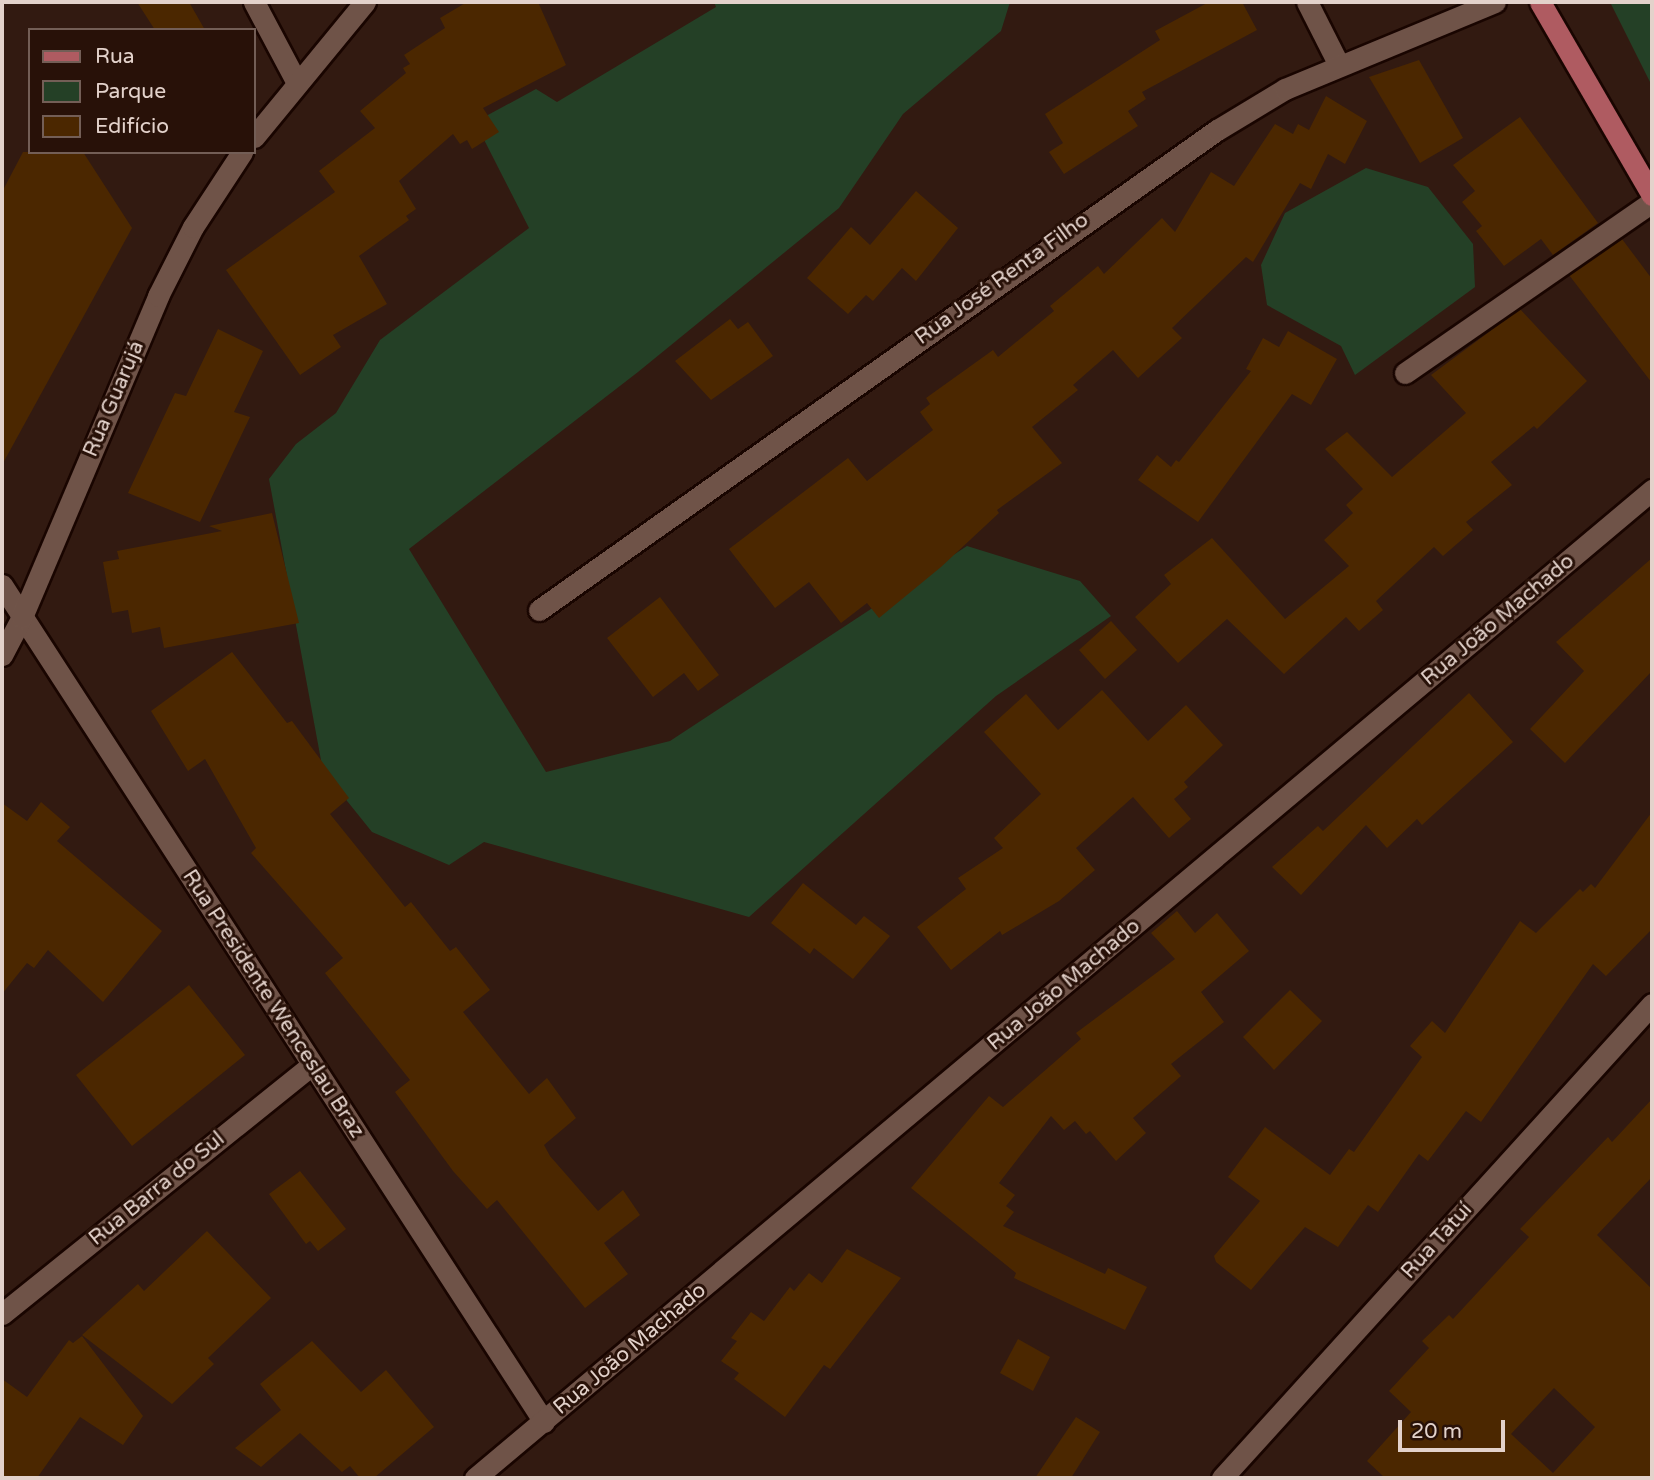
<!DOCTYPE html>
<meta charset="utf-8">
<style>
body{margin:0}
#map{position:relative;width:1654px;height:1480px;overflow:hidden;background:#321a11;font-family:"Varela Round",sans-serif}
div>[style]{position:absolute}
.green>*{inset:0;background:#244026}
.building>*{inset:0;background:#4b2700}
.roads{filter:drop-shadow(2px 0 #190500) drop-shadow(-2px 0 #190500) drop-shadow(0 2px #190500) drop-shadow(0 -2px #190500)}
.minor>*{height:21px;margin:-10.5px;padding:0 10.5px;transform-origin:10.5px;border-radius:10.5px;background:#6f5348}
.tertiary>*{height:21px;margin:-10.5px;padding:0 10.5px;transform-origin:10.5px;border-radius:10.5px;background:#6f5348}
.primary>*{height:21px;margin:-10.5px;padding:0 10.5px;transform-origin:10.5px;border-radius:10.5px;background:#af5b61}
span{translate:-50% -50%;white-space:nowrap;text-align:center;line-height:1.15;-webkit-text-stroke:6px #281108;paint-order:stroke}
.street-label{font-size:21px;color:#e3d2cb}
.frame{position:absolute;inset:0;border:4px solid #e3d2cb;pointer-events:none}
.legend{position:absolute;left:28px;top:28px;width:228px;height:126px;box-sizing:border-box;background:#281108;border:2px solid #735e56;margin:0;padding:9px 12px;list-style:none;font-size:21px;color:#e3d2cb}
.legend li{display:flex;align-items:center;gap:14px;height:35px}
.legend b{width:35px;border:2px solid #735e56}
.scale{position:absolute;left:1398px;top:1420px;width:107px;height:32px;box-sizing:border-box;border:4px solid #e3d2cb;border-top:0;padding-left:9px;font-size:21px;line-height:24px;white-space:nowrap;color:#e3d2cb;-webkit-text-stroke:5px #281108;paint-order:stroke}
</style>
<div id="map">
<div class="green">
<div style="clip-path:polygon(714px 2px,1010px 2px,1001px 31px,903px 114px,839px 208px,638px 372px,409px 549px,546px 772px,670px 741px,967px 546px,1080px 581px,1111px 616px,996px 696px,749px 917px,484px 842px,449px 865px,372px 832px,323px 771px,269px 479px,296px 444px,336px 413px,380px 340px,529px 228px,475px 122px,536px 89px,557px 102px,716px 7px)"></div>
<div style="clip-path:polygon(1610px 2px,1652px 2px,1652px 86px)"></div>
<div style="clip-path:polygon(1366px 168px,1428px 187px,1473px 244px,1475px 287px,1355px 375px,1341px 346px,1267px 305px,1261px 265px,1285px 213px)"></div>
</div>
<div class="building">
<div style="clip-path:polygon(137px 2px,189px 2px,205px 30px,155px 30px)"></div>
<div style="clip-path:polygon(467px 2px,538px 2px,566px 65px,483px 108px,499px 132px,472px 149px,467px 140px,460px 144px,453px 134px,399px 181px,416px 209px,406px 216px,409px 220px,359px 256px,387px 304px,333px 335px,341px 347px,300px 375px,226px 270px,335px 192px,319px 171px,375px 128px,360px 111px,406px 73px,403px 68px,410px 64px,404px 55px,445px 28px,440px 18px)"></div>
<div style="clip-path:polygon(1209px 2px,1242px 2px,1257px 30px,1142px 92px,1146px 99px,1128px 111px,1138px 126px,1064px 174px,1049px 152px,1063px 143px,1045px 114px,1160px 40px,1155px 31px)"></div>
<div style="clip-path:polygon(1419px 60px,1463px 138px,1420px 163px,1369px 77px)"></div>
<div style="clip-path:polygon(1326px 96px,1367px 121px,1345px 164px,1328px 154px,1311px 189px,1300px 183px,1253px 262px,1246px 257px,1172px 328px,1182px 338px,1138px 378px,1113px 350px,1073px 385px,1078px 390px,1032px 427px,1062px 463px,997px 510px,999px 513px,941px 567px,879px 618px,867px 603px,841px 623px,809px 582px,775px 608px,729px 549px,848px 458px,867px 481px,933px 430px,920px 412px,930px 404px,926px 398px,993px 350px,998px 357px,1054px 311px,1050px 306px,1098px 266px,1104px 274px,1162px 218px,1175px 232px,1211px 172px,1234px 186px,1275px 124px,1293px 134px,1298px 124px,1309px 130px)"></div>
<div style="clip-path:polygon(1520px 117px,1598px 223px,1553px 255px,1541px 239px,1504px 266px,1476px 231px,1482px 226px,1462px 202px,1475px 191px,1453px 165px)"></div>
<div style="clip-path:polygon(23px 152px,83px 152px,132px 228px,2px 465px,2px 192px)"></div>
<div style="clip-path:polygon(916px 191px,958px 228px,916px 281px,902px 268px,873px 301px,866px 295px,848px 314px,807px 278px,851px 227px,870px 245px)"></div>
<div style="clip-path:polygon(1622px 239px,1652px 279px,1652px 383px,1569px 275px)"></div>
<div style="clip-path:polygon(1520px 309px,1587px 381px,1537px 429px,1534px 426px,1491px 462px,1512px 485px,1466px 522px,1473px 530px,1443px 556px,1434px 547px,1376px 601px,1383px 610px,1359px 631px,1346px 617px,1284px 674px,1227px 619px,1178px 663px,1135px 617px,1171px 584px,1164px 575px,1212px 538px,1285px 619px,1349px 566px,1324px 540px,1353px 513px,1346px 505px,1363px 489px,1325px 449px,1347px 432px,1392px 477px,1466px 413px,1431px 375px)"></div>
<div style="clip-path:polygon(730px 319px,738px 329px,748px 322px,773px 356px,711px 400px,675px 361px)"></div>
<div style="clip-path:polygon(218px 329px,263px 351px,234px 412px,250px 417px,200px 522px,128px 493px,175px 393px,186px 396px)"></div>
<div style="clip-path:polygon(1288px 331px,1337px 359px,1311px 405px,1292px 394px,1198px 522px,1138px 480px,1157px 455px,1171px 467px,1176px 460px,1179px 462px,1251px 371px,1246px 369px,1263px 338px,1279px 347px)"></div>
<div style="clip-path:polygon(272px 513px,299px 623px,164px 648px,160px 627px,132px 633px,128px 610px,112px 613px,103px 562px,119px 559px,117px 551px,222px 531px,209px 526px)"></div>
<div style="clip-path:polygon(1652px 558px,1652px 671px,1565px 763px,1530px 729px,1584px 671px,1556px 642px)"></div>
<div style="clip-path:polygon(660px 597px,719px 675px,698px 691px,684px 673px,653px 697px,607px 638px)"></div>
<div style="clip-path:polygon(1111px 621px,1137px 650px,1105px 679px,1079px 650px)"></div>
<div style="clip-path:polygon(232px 652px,287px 723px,292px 721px,349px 798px,330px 814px,405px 907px,411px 902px,450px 951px,456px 947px,490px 990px,463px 1012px,529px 1094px,547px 1078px,576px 1118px,544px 1145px,550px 1156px,598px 1211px,623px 1190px,640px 1215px,604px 1243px,628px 1274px,585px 1308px,497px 1200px,487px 1209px,453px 1171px,395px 1092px,410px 1080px,325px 973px,343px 958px,251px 853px,256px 848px,205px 759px,188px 771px,151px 711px)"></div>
<div style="clip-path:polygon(1102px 690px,1148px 741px,1186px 705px,1223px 745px,1184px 782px,1188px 787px,1174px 799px,1191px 819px,1169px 838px,1133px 797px,1076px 848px,1095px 870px,1059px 901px,1002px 935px,1000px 931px,951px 970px,917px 927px,966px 889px,958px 878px,1003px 848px,994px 838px,1041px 794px,984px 732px,1026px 694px,1058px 730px)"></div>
<div style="clip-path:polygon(1469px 693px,1513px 742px,1422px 825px,1417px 819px,1387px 848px,1366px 825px,1301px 895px,1272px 867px,1318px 826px,1323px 831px)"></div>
<div style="clip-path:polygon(41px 802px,70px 827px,57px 841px,162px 931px,103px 1002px,48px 950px,34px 968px,27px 963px,2px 994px,2px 803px,27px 821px)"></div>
<div style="clip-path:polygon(1652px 812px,1652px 929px,1606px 976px,1593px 964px,1481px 1122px,1466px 1111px,1428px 1161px,1419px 1154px,1378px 1212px,1368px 1205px,1338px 1247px,1305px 1227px,1251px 1290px,1216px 1262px,1214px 1256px,1260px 1201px,1228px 1177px,1265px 1127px,1330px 1175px,1349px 1149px,1354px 1152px,1422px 1057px,1410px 1046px,1432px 1021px,1445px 1033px,1520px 921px,1536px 933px,1580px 889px,1583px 892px,1591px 884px,1595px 888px)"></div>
<div style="clip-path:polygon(803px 883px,856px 925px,864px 916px,890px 936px,853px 979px,814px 948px,810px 954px,771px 923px)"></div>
<div style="clip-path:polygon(1177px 911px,1195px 933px,1217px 913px,1249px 951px,1201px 992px,1224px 1022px,1171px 1064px,1181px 1076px,1133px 1118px,1146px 1133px,1116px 1161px,1090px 1131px,1086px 1134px,1075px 1121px,1064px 1130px,1051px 1116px,999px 1183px,1015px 1195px,1006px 1206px,1014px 1212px,1003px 1226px,1105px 1274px,1108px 1268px,1147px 1287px,1125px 1330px,1014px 1278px,1016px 1273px,911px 1188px,989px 1096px,1003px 1107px,1081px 1039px,1076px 1033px,1175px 959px,1151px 933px)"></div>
<div style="clip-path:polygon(189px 985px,245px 1055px,132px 1146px,76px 1075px)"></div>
<div style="clip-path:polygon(1290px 990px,1322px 1021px,1274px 1070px,1243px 1037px)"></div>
<div style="clip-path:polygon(evenodd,1652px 1099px,1652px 1177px,1597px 1235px,1652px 1289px,1652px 1478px,1385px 1478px,1367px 1461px,1411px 1412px,1389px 1391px,1429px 1348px,1422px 1341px,1449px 1315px,1453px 1319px,1529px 1237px,1520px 1229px,1608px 1137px,1612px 1142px,1652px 1099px,1554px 1388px,1595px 1427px,1553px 1473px,1511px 1434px,1554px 1388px)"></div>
<div style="clip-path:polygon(300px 1171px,346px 1229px,318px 1251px,310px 1241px,306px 1244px,269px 1194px)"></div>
<div style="clip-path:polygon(207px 1231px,271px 1298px,208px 1358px,214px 1364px,172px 1404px,82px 1335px,138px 1284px,144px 1291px)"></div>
<div style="clip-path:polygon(847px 1249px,901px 1278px,830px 1369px,824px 1365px,785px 1417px,734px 1379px,739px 1373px,721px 1361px,737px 1341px,731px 1338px,751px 1312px,764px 1321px,790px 1287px,794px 1291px,809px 1273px,822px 1283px)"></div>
<div style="clip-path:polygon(82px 1336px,143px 1416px,123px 1445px,80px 1417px,37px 1478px,2px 1478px,2px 1379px,27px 1397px,69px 1340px,73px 1343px)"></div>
<div style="clip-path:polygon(1018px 1339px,1050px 1357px,1033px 1391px,1000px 1373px)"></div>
<div style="clip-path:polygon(312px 1341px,361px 1392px,386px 1370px,434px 1427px,374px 1478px,360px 1478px,350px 1466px,342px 1472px,300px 1433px,261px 1467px,235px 1448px,281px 1410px,260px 1384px)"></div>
<div style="clip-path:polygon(1076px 1417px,1100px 1432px,1071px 1478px,1035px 1478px)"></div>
</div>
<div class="roads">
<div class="minor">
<div style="left:254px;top:2px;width:92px;rotate:62deg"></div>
<div style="left:1307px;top:2px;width:71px;rotate:63.1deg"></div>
<div style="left:1405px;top:373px;width:300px;rotate:-34.7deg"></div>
<div style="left:2px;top:585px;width:997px;rotate:57.07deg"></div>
<div style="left:539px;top:610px;width:831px;rotate:-35.3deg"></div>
<div style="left:1217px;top:130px;width:79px;rotate:-31.1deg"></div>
<div style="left:1285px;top:89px;width:227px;rotate:-22.5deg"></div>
<div style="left:2px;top:1314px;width:398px;rotate:-38.8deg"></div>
<div style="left:475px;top:1478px;width:1537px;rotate:-40.01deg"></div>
<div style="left:1222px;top:1478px;width:640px;rotate:-47.79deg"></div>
</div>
<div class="tertiary">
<div style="left:254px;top:137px;width:175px;rotate:-50.6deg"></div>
<div style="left:2px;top:655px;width:43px;rotate:-62.2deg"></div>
<div style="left:22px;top:617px;width:349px;rotate:-67deg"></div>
<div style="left:158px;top:296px;width:77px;rotate:-63.1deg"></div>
<div style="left:193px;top:227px;width:90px;rotate:-56.8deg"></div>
</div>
<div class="primary">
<div style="left:1540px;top:2px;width:223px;rotate:59.9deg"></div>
</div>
</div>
<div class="street-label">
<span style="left:1002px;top:279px;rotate:-36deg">Rua José Renta Filho</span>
<span style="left:114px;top:399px;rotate:-67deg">Rua Guarujá</span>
<span style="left:1498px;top:620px;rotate:-40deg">Rua João Machado</span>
<span style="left:1064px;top:985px;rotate:-40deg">Rua João Machado</span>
<span style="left:273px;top:1004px;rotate:57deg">Rua Presidente Wenceslau Braz</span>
<span style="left:157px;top:1189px;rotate:-39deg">Rua Barra do Sul</span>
<span style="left:1437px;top:1241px;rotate:-48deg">Rua Tatuí</span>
<span style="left:630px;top:1349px;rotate:-40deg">Rua João Machado</span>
</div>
<div class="frame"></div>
<ul class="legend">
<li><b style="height:9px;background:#af5b61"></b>Rua</li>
<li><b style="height:19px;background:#244026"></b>Parque</li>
<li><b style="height:19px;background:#4b2700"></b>Edifício</li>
</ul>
<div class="scale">20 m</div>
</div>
